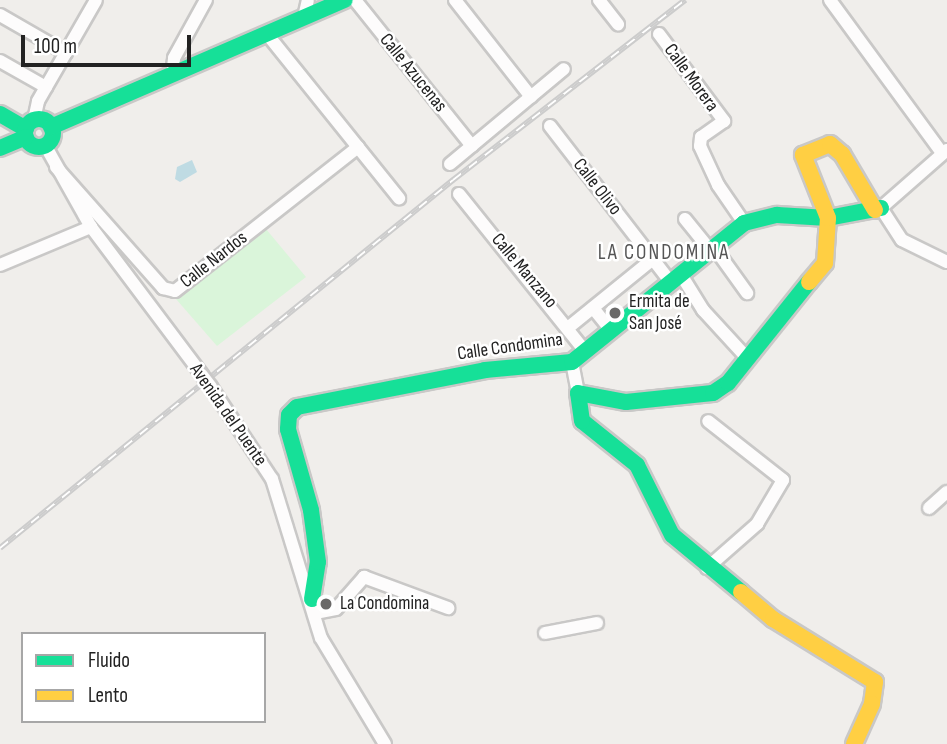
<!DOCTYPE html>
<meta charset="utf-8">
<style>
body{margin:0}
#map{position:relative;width:947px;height:744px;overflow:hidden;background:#f0eeeb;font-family:"Sofia Sans Condensed",sans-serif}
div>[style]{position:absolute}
.park>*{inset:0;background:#daf5da}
.water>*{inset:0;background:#bfdbe3}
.roads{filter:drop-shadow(2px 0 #c9c8c7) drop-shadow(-2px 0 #c9c8c7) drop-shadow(0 2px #c9c8c7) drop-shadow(0 -2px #c9c8c7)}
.street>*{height:12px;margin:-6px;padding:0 6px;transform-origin:6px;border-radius:6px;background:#fdfcfc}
.fast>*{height:16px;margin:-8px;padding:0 8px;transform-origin:8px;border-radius:8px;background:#16e098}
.fast>.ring{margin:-8px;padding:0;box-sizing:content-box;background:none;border:16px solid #16e098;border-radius:50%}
.slow>*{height:16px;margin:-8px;padding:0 8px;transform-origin:8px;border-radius:8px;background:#ffcf43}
.rail>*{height:6px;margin-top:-3px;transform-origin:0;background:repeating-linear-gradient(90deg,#fff 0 10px,#ccc 0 20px);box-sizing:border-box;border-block:2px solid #ccc}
.bridges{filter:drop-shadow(2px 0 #c9c8c7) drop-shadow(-2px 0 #c9c8c7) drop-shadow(0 2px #c9c8c7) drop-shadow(0 -2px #c9c8c7)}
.street-bridge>*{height:12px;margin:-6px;padding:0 6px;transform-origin:6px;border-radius:6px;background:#fdfcfc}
.dots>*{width:19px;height:19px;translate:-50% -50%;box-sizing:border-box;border:4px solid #fff;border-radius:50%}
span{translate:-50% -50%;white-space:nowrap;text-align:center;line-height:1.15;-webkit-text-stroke:5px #fff;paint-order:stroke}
.street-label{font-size:19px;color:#222}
.poi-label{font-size:19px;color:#222}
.left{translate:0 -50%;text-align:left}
.neighbourhood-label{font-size:21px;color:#555;letter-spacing:2px}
.legend{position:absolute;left:21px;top:632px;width:245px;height:91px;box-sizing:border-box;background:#fff;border:2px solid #a7a7a7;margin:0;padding:9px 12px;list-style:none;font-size:21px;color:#222}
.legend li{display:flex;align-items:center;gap:14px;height:35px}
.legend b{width:35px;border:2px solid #a7a7a7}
.scale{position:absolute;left:21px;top:35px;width:170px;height:32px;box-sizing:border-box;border:4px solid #222;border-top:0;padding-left:9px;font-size:21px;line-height:24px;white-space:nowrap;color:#222;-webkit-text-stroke:5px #fff;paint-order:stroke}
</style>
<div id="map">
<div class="park">
<div style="clip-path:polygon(261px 223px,306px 277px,217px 346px,169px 291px)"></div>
</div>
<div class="water">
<div style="clip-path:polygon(192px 160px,197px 172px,180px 182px,175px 179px,177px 167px)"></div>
</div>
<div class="roads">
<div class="street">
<div style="left:355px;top:0;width:187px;rotate:51.3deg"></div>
<div style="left:455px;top:0;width:123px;rotate:51.9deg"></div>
<div style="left:599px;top:0;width:31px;rotate:52deg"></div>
<div style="left:830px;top:0;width:190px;rotate:53.8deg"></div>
<div style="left:0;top:15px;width:76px;rotate:29.9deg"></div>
<div style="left:304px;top:17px;width:17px;rotate:-77deg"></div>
<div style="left:267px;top:34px;width:211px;rotate:51.2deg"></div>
<div style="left:659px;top:34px;width:109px;rotate:53.2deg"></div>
<div style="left:724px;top:121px;width:28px;rotate:145deg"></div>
<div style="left:701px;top:137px;width:9px;rotate:96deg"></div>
<div style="left:700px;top:146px;width:43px;rotate:65.2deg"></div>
<div style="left:718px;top:185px;width:46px;rotate:55.6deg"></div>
<div style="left:0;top:61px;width:53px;rotate:29.5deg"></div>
<div style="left:172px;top:75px;width:17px;rotate:-83deg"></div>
<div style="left:174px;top:58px;width:66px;rotate:-61.1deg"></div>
<div style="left:34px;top:120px;width:19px;rotate:-78deg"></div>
<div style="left:38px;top:101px;width:116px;rotate:-60.1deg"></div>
<div style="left:550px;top:126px;width:196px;rotate:52.3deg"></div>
<div style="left:45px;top:145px;width:94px;rotate:60.7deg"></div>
<div style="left:91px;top:227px;width:185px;rotate:53.1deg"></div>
<div style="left:947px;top:150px;width:88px;rotate:138.7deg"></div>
<div style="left:881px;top:208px;width:38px;rotate:57deg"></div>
<div style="left:902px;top:240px;width:50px;rotate:26.1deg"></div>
<div style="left:450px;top:164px;width:148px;rotate:-39.8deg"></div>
<div style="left:56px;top:167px;width:162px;rotate:48.5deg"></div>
<div style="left:163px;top:288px;width:12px;rotate:14deg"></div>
<div style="left:175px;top:291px;width:233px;rotate:-38.2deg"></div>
<div style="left:459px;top:194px;width:201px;rotate:51.3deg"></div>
<div style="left:685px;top:219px;width:40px;rotate:51deg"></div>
<div style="left:714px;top:247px;width:57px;rotate:54.3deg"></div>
<div style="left:0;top:265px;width:99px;rotate:-22.7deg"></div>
<div style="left:680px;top:273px;width:44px;rotate:58.1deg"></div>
<div style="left:703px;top:310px;width:67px;rotate:47.4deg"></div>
<div style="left:593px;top:308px;width:28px;rotate:51deg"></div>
<div style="left:569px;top:327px;width:108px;rotate:-39deg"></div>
<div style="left:572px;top:362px;width:32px;rotate:79deg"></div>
<div style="left:211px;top:387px;width:110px;rotate:56.5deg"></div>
<div style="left:272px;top:479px;width:166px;rotate:72.9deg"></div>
<div style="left:321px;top:638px;width:124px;rotate:58.9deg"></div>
<div style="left:929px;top:508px;width:24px;rotate:-42deg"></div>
<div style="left:707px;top:568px;width:67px;rotate:-41.3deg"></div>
<div style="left:757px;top:524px;width:51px;rotate:-59.4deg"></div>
<div style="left:783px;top:480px;width:95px;rotate:-141.8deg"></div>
<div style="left:315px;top:613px;width:21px;rotate:-11deg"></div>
<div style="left:336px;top:609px;width:43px;rotate:-48.8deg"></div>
<div style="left:364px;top:577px;width:90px;rotate:20.3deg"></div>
<div style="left:545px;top:633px;width:53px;rotate:-10.9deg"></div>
</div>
<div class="fast">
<div style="left:0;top:114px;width:30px;rotate:30deg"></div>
<div class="ring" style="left:25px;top:119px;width:12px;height:12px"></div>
<div style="left:51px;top:127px;width:320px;rotate:-23.4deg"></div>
<div style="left:0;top:148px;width:28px;rotate:-23deg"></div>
<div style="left:741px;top:592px;width:89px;rotate:-140.4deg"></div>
<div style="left:672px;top:535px;width:78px;rotate:-116.6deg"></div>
<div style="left:637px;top:465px;width:70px;rotate:-141.3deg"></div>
<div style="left:582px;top:421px;width:28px;rotate:-98deg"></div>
<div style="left:578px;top:393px;width:49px;rotate:10.6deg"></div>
<div style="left:626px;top:402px;width:87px;rotate:-5.9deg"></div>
<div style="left:713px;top:393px;width:18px;rotate:-34deg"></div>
<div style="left:728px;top:383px;width:129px;rotate:-51.3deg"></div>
<div style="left:312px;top:599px;width:37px;rotate:-81deg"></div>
<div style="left:318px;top:562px;width:52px;rotate:-97.7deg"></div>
<div style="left:311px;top:510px;width:84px;rotate:-105.9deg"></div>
<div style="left:288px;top:429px;width:14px;rotate:-86deg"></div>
<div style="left:289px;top:415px;width:11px;rotate:-45deg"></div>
<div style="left:297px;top:407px;width:192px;rotate:-11.1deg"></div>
<div style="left:485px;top:370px;width:87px;rotate:-5.3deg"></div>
<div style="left:572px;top:362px;width:221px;rotate:-38.9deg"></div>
<div style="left:744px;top:223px;width:34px;rotate:-14deg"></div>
<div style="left:777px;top:215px;width:51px;rotate:3.4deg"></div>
<div style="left:828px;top:218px;width:54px;rotate:-10.7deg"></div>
</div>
<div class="slow">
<div style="left:809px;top:282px;width:25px;rotate:-50deg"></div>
<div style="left:825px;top:263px;width:45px;rotate:-86.2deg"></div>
<div style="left:828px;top:218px;width:68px;rotate:-111.6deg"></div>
<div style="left:803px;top:155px;width:29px;rotate:-22deg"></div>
<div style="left:830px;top:144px;width:16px;rotate:40deg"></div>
<div style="left:842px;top:154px;width:65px;rotate:59.5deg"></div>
<div style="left:741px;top:592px;width:42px;rotate:40.2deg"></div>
<div style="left:773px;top:619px;width:120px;rotate:31.7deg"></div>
<div style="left:875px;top:682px;width:22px;rotate:98deg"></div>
<div style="left:872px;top:704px;width:44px;rotate:114.2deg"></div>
</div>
</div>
<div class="rail">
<div style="left:0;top:548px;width:584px;rotate:-39.09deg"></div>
<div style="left:453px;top:180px;width:294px;rotate:-37.8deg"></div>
</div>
<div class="bridges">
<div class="street-bridge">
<div style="left:202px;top:375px;width:15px;rotate:53deg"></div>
</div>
</div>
<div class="dots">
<div style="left:615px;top:313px;background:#6a6968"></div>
<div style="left:326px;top:604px;background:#6a6968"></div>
</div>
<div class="street-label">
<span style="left:413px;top:73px;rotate:51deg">Calle Azucenas</span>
<span style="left:691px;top:78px;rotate:54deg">Calle Morera</span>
<span style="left:597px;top:187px;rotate:52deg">Calle Olivo</span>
<span style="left:214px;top:260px;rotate:-38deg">Calle Nardos</span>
<span style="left:524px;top:271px;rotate:50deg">Calle Manzano</span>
<span style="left:510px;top:347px;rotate:-8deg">Calle Condomina</span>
<span style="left:228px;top:415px;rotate:55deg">Avenida del Puente</span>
</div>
<div class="poi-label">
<span class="left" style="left:629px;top:313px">Ermita de<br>San José</span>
<span class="left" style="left:340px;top:604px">La Condomina</span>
</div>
<div class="neighbourhood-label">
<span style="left:664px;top:253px">LA CONDOMINA</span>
</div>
<ul class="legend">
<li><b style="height:9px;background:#16e098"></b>Fluido</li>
<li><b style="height:9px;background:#ffcf43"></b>Lento</li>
</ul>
<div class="scale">100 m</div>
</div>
